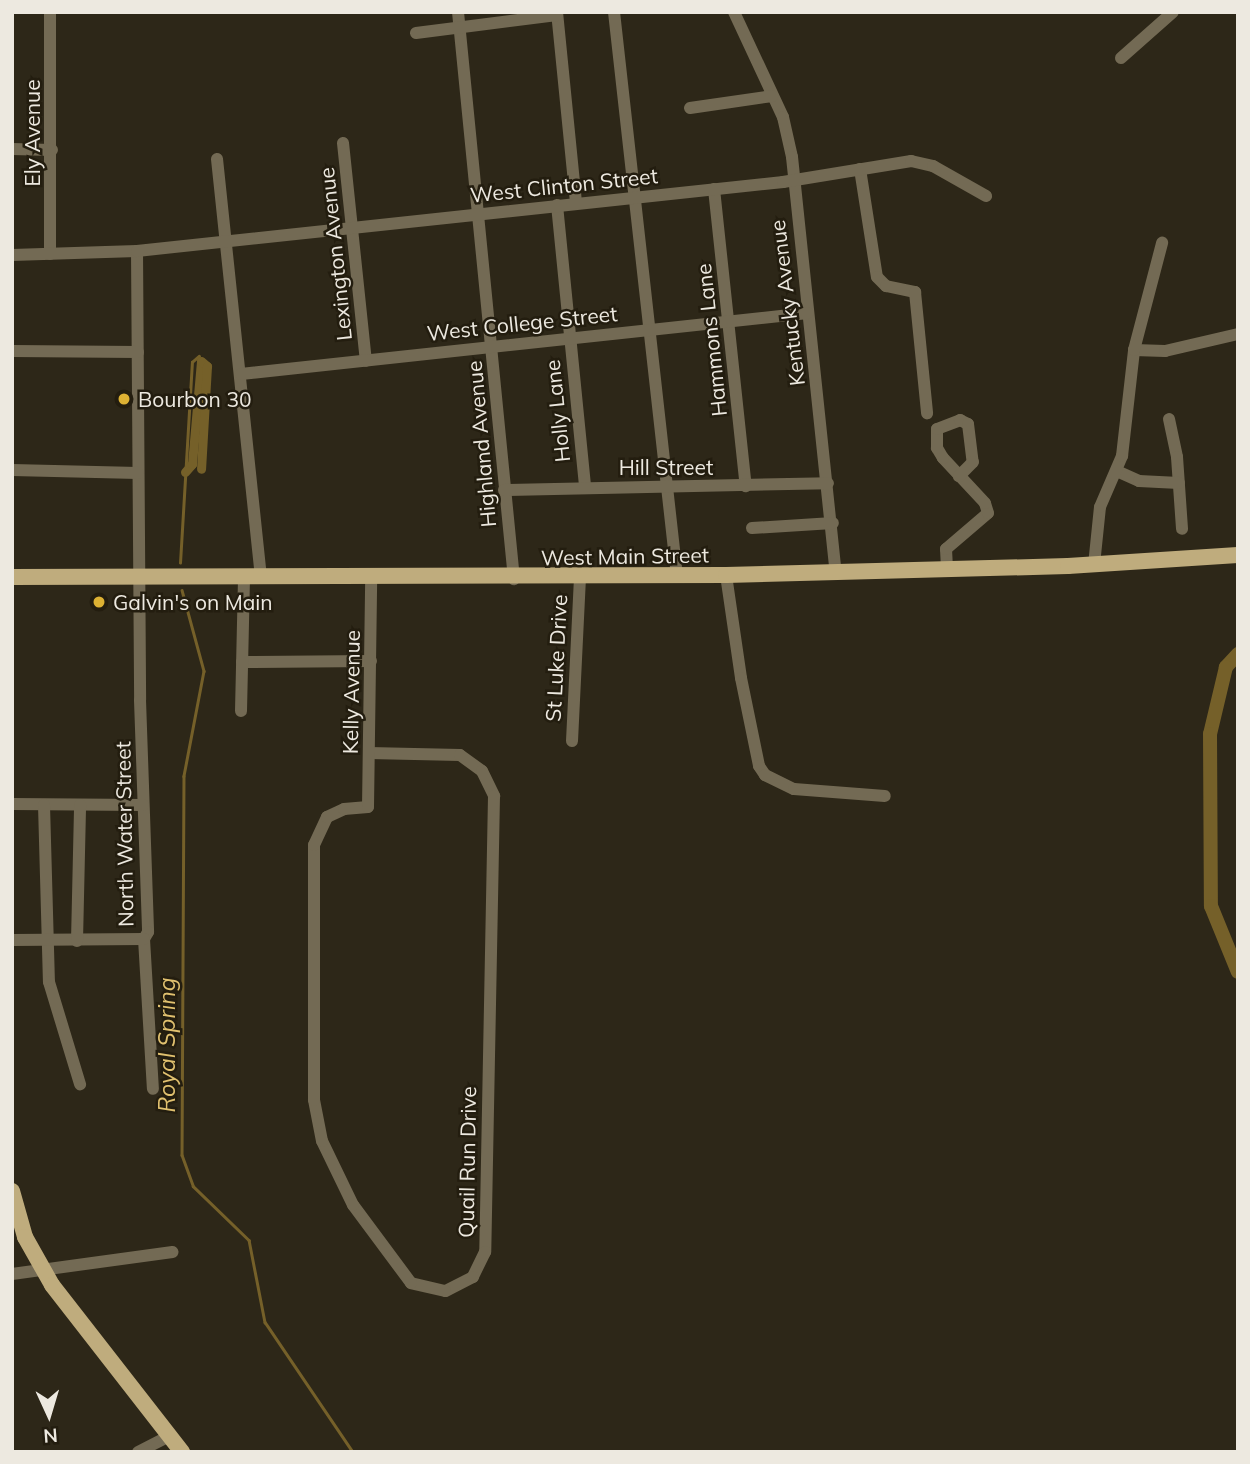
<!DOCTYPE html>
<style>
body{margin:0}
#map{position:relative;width:1250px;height:1464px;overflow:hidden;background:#2d2718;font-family:Mulish,sans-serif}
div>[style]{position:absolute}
.stream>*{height:2.5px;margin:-1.25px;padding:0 1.25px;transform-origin:1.25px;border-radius:1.25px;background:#756029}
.canal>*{height:9px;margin:-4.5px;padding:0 4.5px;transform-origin:4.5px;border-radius:4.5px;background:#756029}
.river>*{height:14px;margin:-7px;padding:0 7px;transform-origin:7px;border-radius:7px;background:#756029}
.minor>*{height:12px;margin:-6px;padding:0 6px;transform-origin:6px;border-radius:6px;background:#736a54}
.major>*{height:16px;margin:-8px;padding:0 8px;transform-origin:8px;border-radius:8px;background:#bfac7d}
.dots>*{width:19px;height:19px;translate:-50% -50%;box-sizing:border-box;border:4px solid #231d0f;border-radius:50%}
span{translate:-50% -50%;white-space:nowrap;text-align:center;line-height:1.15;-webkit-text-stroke:5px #231d0f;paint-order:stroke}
.street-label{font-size:21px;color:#ede9e0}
.poi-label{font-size:21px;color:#ede9e0}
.left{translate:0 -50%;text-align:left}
.water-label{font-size:23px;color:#e1c16f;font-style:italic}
.frame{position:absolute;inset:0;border:14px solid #ede9e0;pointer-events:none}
.north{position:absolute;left:14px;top:1380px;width:70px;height:70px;-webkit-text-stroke:5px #231d0f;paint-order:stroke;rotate:176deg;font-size:19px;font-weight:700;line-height:28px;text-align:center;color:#ede9e0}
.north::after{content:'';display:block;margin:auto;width:24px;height:32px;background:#ede9e0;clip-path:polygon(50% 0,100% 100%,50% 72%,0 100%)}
</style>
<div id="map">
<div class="stream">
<div style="left:180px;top:563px;width:201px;rotate:-86.6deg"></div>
<div style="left:192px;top:362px;width:9px;rotate:-41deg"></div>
<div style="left:182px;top:590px;width:84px;rotate:74.8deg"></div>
<div style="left:204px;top:671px;width:107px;rotate:100.8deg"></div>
<div style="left:184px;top:776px;width:379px;rotate:90.3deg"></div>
<div style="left:182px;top:1155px;width:33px;rotate:70deg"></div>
<div style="left:193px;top:1186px;width:78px;rotate:44deg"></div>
<div style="left:249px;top:1240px;width:84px;rotate:79deg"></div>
<div style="left:265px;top:1322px;width:157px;rotate:55.9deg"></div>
</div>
<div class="canal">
<div style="left:185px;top:472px;width:11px;rotate:-49deg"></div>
<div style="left:192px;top:464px;width:103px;rotate:-85deg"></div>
<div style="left:201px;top:361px;width:8px;rotate:40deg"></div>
<div style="left:207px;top:366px;width:103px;rotate:93.3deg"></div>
</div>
<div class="river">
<div style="left:1238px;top:654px;width:18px;rotate:133deg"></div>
<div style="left:1226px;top:667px;width:69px;rotate:103.4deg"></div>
<div style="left:1210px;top:734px;width:172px;rotate:89.7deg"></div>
<div style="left:1211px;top:906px;width:71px;rotate:67.8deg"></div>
</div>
<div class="minor">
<div style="left:50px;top:12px;width:242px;rotate:90deg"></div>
<div style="left:458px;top:12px;width:570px;rotate:84.36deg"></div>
<div style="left:557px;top:12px;width:192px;rotate:84.3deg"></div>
<div style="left:614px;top:12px;width:568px;rotate:83.63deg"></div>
<div style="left:734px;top:12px;width:116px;rotate:65deg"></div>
<div style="left:783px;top:117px;width:41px;rotate:77.3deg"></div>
<div style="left:792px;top:157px;width:418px;rotate:84deg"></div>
<div style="left:416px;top:33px;width:142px;rotate:-7.3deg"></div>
<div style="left:1121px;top:58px;width:69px;rotate:-41.5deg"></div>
<div style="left:690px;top:108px;width:83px;rotate:-8.3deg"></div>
<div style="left:343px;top:143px;width:219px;rotate:84deg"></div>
<div style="left:12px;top:149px;width:40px;rotate:1.4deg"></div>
<div style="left:217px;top:159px;width:420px;rotate:84deg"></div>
<div style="left:860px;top:169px;width:109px;rotate:81.1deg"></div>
<div style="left:877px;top:277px;width:13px;rotate:45deg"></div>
<div style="left:886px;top:286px;width:30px;rotate:12deg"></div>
<div style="left:915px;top:292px;width:122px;rotate:84.3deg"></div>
<div style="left:714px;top:189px;width:299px;rotate:83.9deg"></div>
<div style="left:557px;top:205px;width:283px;rotate:84.3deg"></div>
<div style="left:137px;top:251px;width:449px;rotate:89.6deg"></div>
<div style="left:140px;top:700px;width:232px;rotate:88deg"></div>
<div style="left:148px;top:932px;width:8px;rotate:120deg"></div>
<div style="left:144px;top:939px;width:150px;rotate:86.6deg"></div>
<div style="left:12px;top:255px;width:125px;rotate:-1.8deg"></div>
<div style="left:137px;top:251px;width:650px;rotate:-6.1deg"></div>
<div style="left:783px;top:182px;width:130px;rotate:-9.3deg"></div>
<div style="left:911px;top:161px;width:23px;rotate:13deg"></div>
<div style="left:933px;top:166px;width:61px;rotate:29.5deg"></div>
<div style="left:1134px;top:350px;width:31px;rotate:2deg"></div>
<div style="left:1165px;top:351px;width:75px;rotate:-13.1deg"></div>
<div style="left:12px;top:351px;width:126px;rotate:0.5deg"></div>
<div style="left:241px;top:374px;width:570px;rotate:-6.14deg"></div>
<div style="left:1169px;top:419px;width:39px;rotate:78deg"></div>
<div style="left:1177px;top:457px;width:72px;rotate:86deg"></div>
<div style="left:12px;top:470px;width:126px;rotate:1.4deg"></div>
<div style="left:1119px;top:472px;width:22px;rotate:24deg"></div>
<div style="left:1139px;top:481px;width:40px;rotate:2.9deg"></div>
<div style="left:504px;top:490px;width:324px;rotate:-1.2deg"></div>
<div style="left:752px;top:528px;width:81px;rotate:-3.5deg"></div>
<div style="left:1094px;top:565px;width:58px;rotate:-84.1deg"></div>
<div style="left:1100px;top:507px;width:56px;rotate:-66.7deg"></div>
<div style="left:1122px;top:456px;width:107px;rotate:-83.5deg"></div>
<div style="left:1134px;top:350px;width:111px;rotate:-75.3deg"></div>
<div style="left:947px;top:568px;width:19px;rotate:-93deg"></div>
<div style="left:946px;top:549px;width:55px;rotate:-40.6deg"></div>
<div style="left:988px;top:513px;width:10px;rotate:-107deg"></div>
<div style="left:985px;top:503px;width:62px;rotate:-133deg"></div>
<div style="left:943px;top:458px;width:12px;rotate:-121deg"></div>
<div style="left:937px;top:448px;width:19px;rotate:-90deg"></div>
<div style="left:937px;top:429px;width:25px;rotate:-21deg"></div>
<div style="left:960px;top:420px;width:9px;rotate:27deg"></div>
<div style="left:968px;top:424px;width:38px;rotate:83deg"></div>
<div style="left:973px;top:462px;width:20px;rotate:135deg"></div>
<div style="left:726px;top:575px;width:104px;rotate:81.7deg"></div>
<div style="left:741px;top:678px;width:90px;rotate:78.4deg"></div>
<div style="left:759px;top:766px;width:11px;rotate:56deg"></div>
<div style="left:765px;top:775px;width:32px;rotate:26deg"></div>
<div style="left:794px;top:789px;width:91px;rotate:4.4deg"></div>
<div style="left:242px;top:662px;width:129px;rotate:-0.4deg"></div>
<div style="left:241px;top:711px;width:134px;rotate:-88.7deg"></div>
<div style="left:572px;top:741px;width:164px;rotate:-87.2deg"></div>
<div style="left:369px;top:753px;width:91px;rotate:1.3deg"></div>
<div style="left:460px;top:755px;width:27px;rotate:36deg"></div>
<div style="left:482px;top:771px;width:28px;rotate:64deg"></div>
<div style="left:494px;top:796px;width:456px;rotate:91.1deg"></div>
<div style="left:485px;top:1252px;width:28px;rotate:116deg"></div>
<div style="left:473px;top:1277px;width:31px;rotate:153deg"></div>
<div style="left:445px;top:1291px;width:35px;rotate:-167deg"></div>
<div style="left:411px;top:1283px;width:97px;rotate:-126.6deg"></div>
<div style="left:353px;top:1205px;width:71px;rotate:-115.8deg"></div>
<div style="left:322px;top:1141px;width:42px;rotate:-101deg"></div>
<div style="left:314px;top:1100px;width:255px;rotate:-90deg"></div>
<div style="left:314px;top:845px;width:31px;rotate:-65deg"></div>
<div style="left:327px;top:817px;width:19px;rotate:-25deg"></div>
<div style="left:344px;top:809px;width:24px;rotate:-5deg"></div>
<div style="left:368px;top:807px;width:229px;rotate:-89.2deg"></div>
<div style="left:12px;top:804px;width:131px;rotate:0.4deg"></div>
<div style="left:44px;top:805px;width:177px;rotate:88.4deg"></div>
<div style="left:49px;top:982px;width:107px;rotate:73.1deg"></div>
<div style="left:12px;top:940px;width:132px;rotate:-0.4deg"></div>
<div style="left:77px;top:941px;width:136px;rotate:-88.7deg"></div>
<div style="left:12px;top:1274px;width:162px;rotate:-7.8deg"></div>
<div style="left:138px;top:1452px;width:36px;rotate:-27deg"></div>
</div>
<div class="major">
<div style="left:12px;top:577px;width:714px;rotate:-0.16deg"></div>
<div style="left:726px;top:575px;width:342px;rotate:-1.5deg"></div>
<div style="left:1068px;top:566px;width:170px;rotate:-3.7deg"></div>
<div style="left:12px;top:1191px;width:48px;rotate:74.2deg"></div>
<div style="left:25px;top:1237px;width:55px;rotate:60.6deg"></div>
<div style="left:52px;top:1285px;width:212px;rotate:52.1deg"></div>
</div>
<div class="dots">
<div style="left:124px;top:399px;background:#ddb133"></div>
<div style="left:99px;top:602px;background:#ddb133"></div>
</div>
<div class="street-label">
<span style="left:32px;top:133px;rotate:-90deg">Ely Avenue</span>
<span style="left:564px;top:185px;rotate:-6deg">West Clinton Street</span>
<span style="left:335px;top:254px;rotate:-96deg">Lexington Avenue</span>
<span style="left:787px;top:303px;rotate:-97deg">Kentucky Avenue</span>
<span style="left:522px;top:323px;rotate:-6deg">West College Street</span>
<span style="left:711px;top:340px;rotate:-96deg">Hammons Lane</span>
<span style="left:557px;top:411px;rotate:-96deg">Holly Lane</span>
<span style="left:481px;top:444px;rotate:-95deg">Highland Avenue</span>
<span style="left:666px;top:467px">Hill Street</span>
<span style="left:625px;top:556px;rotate:-1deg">West Main Street</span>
<span style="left:556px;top:658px;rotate:-87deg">St Luke Drive</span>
<span style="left:351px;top:692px;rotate:-89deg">Kelly Avenue</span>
<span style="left:124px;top:834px;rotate:-91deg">North Water Street</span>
<span style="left:467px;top:1162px;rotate:-89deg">Quail Run Drive</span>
</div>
<div class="poi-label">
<span class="left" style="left:138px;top:399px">Bourbon 30</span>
<span class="left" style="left:113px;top:602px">Galvin's on Main</span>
</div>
<div class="water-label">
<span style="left:167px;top:1045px;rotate:-90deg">Royal Spring</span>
</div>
<div class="frame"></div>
<div class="north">N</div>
</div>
